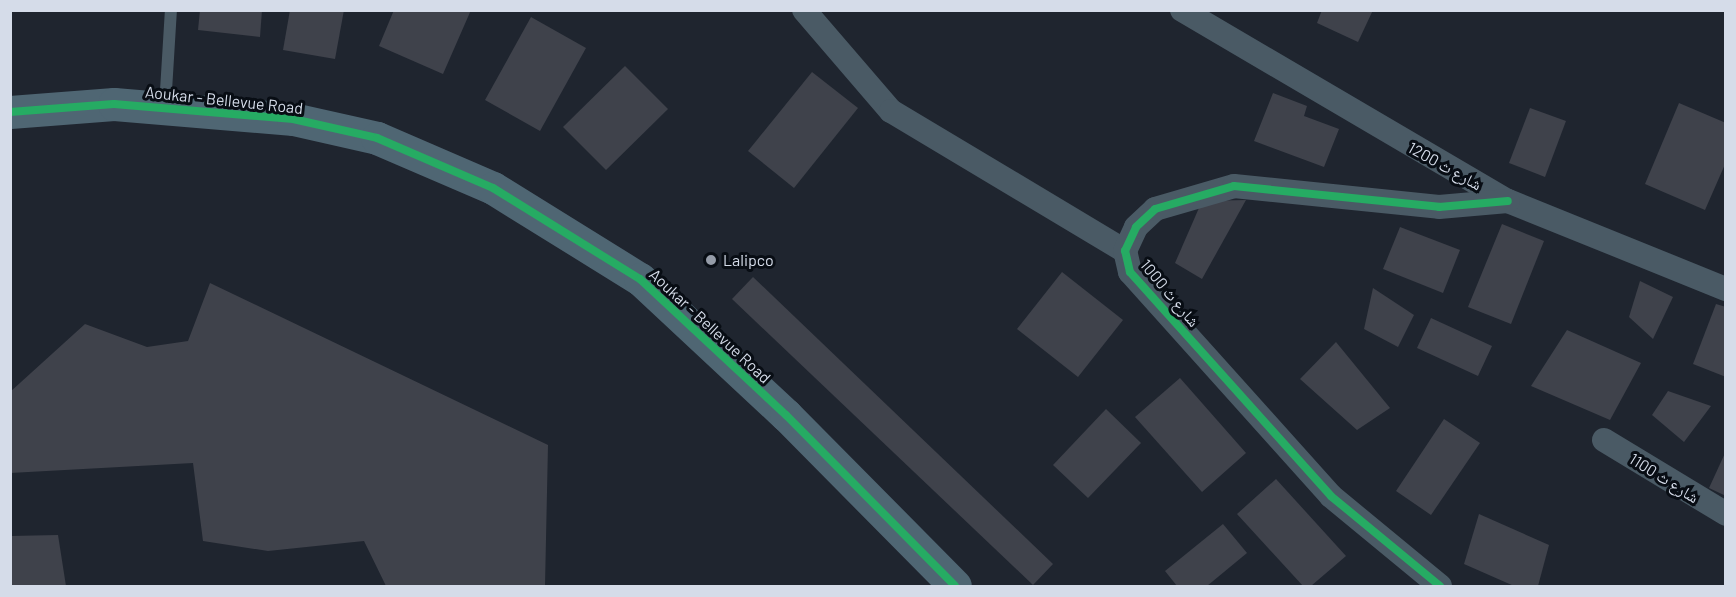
<!DOCTYPE html>
<meta charset="utf-8">
<style>
body{margin:0}
#map{position:relative;width:1736px;height:597px;overflow:hidden;background:#1f252f;font-family:Barlow,"Noto Naskh Arabic",sans-serif}
div>[style]{position:absolute}
.building>*{inset:0;background:#3f424b}
.lane>*{height:12px;margin:-6px;padding:0 6px;transform-origin:6px;border-radius:6px;background:#4a5a65}
.street>*{height:24px;margin:-12px;padding:0 12px;transform-origin:12px;border-radius:12px;background:#4a5a65}
.secondary>*{height:33px;margin:-16.5px;padding:0 16.5px;transform-origin:16.5px;border-radius:16.5px;background:#4f6673}
.cycleway>*{height:8px;margin:-4px;padding:0 4px;transform-origin:4px;border-radius:4px;background:#26ab63}
.dots>*{width:16px;height:16px;translate:-50% -50%;box-sizing:border-box;border:3px solid #080d14;border-radius:50%}
span{translate:-50% -50%;white-space:nowrap;text-align:center;line-height:1.15;-webkit-text-stroke:6px #080d14;paint-order:stroke}
.street-label{font-size:16px;color:#d5dce9}
.poi-label{font-size:16px;color:#d5dce9}
.left{translate:0 -50%;text-align:left}
.frame{position:absolute;inset:0;border:12px solid #d5dce9;pointer-events:none}
</style>
<div id="map">
<div class="building">
<div style="clip-path:polygon(200px 10px,262px 10px,260px 37px,198px 30px)"></div>
<div style="clip-path:polygon(290px 10px,344px 10px,335px 59px,283px 50px)"></div>
<div style="clip-path:polygon(394px 10px,471px 10px,443px 74px,379px 46px)"></div>
<div style="clip-path:polygon(1322px 10px,1373px 10px,1358px 42px,1317px 23px)"></div>
<div style="clip-path:polygon(531px 17px,586px 48px,540px 131px,485px 100px)"></div>
<div style="clip-path:polygon(625px 66px,668px 109px,606px 170px,563px 127px)"></div>
<div style="clip-path:polygon(812px 72px,858px 108px,794px 188px,748px 151px)"></div>
<div style="clip-path:polygon(1273px 93px,1307px 106px,1304px 116px,1339px 129px,1324px 167px,1254px 141px)"></div>
<div style="clip-path:polygon(1679px 103px,1726px 123px,1726px 162px,1705px 210px,1645px 184px)"></div>
<div style="clip-path:polygon(1530px 108px,1566px 121px,1545px 177px,1509px 163px)"></div>
<div style="clip-path:polygon(1246px 200px,1202px 279px,1175px 263px,1202px 201px)"></div>
<div style="clip-path:polygon(1502px 224px,1544px 241px,1511px 324px,1468px 307px)"></div>
<div style="clip-path:polygon(1400px 227px,1460px 250px,1443px 293px,1383px 269px)"></div>
<div style="clip-path:polygon(1062px 272px,1123px 320px,1078px 377px,1017px 329px)"></div>
<div style="clip-path:polygon(753px 277px,1053px 564px,1033px 585px,732px 299px)"></div>
<div style="clip-path:polygon(1640px 281px,1673px 297px,1653px 339px,1629px 317px)"></div>
<div style="clip-path:polygon(210px 283px,548px 445px,545px 586px,386px 586px,364px 541px,268px 551px,203px 541px,193px 463px,10px 473px,10px 392px,85px 324px,147px 347px,188px 341px)"></div>
<div style="clip-path:polygon(1373px 288px,1414px 315px,1398px 347px,1364px 329px)"></div>
<div style="clip-path:polygon(1716px 304px,1726px 307px,1726px 377px,1693px 364px)"></div>
<div style="clip-path:polygon(1431px 318px,1492px 346px,1478px 376px,1417px 348px)"></div>
<div style="clip-path:polygon(1567px 330px,1641px 363px,1610px 420px,1531px 386px)"></div>
<div style="clip-path:polygon(1336px 342px,1390px 408px,1357px 430px,1300px 379px)"></div>
<div style="clip-path:polygon(1180px 378px,1246px 453px,1202px 492px,1135px 417px)"></div>
<div style="clip-path:polygon(1668px 391px,1711px 406px,1684px 442px,1652px 415px)"></div>
<div style="clip-path:polygon(1106px 409px,1141px 443px,1088px 498px,1053px 465px)"></div>
<div style="clip-path:polygon(1444px 419px,1480px 443px,1431px 515px,1396px 491px)"></div>
<div style="clip-path:polygon(1726px 451px,1726px 496px,1709px 488px)"></div>
<div style="clip-path:polygon(1276px 479px,1346px 556px,1311px 586px,1303px 586px,1237px 514px)"></div>
<div style="clip-path:polygon(1479px 514px,1549px 545px,1538px 586px,1514px 586px,1464px 564px)"></div>
<div style="clip-path:polygon(1223px 524px,1247px 553px,1207px 586px,1177px 586px,1165px 571px)"></div>
<div style="clip-path:polygon(58px 535px,66px 586px,10px 586px,10px 536px)"></div>
</div>
<div class="lane">
<div style="left:165px;top:107px;width:97px;rotate:-86.5deg"></div>
</div>
<div class="street">
<div style="left:804px;top:10px;width:133px;rotate:49.3deg"></div>
<div style="left:891px;top:111px;width:273px;rotate:30.9deg"></div>
<div style="left:1182px;top:10px;width:378px;rotate:30.4deg"></div>
<div style="left:1508px;top:201px;width:235px;rotate:22deg"></div>
<div style="left:1604px;top:440px;width:143px;rotate:31.2deg"></div>
<div style="left:1440px;top:586px;width:141px;rotate:-140.5deg"></div>
<div style="left:1331px;top:496px;width:301px;rotate:-131.9deg"></div>
<div style="left:1130px;top:272px;width:22px;rotate:-103deg"></div>
<div style="left:1125px;top:251px;width:26px;rotate:-65deg"></div>
<div style="left:1136px;top:227px;width:26px;rotate:-43deg"></div>
<div style="left:1155px;top:209px;width:82px;rotate:-16.2deg"></div>
<div style="left:1234px;top:186px;width:206px;rotate:5.8deg"></div>
<div style="left:1439px;top:207px;width:69px;rotate:-5deg"></div>
</div>
<div class="secondary">
<div style="left:10px;top:112px;width:104px;rotate:-4.4deg"></div>
<div style="left:114px;top:104px;width:180px;rotate:4.8deg"></div>
<div style="left:293px;top:119px;width:86px;rotate:12.7deg"></div>
<div style="left:377px;top:138px;width:126px;rotate:23.3deg"></div>
<div style="left:493px;top:188px;width:173px;rotate:31.8deg"></div>
<div style="left:640px;top:279px;width:200px;rotate:43deg"></div>
<div style="left:786px;top:415px;width:240px;rotate:45.3deg"></div>
</div>
<div class="cycleway">
<div style="left:10px;top:112px;width:104px;rotate:-4.4deg"></div>
<div style="left:114px;top:104px;width:180px;rotate:4.8deg"></div>
<div style="left:293px;top:119px;width:86px;rotate:12.7deg"></div>
<div style="left:377px;top:138px;width:126px;rotate:23.3deg"></div>
<div style="left:493px;top:188px;width:173px;rotate:31.8deg"></div>
<div style="left:640px;top:279px;width:200px;rotate:43deg"></div>
<div style="left:786px;top:415px;width:240px;rotate:45.3deg"></div>
<div style="left:1440px;top:586px;width:141px;rotate:-140.5deg"></div>
<div style="left:1331px;top:496px;width:301px;rotate:-131.9deg"></div>
<div style="left:1130px;top:272px;width:22px;rotate:-103deg"></div>
<div style="left:1125px;top:251px;width:26px;rotate:-65deg"></div>
<div style="left:1136px;top:227px;width:26px;rotate:-43deg"></div>
<div style="left:1155px;top:209px;width:82px;rotate:-16.2deg"></div>
<div style="left:1234px;top:186px;width:206px;rotate:5.8deg"></div>
<div style="left:1439px;top:207px;width:69px;rotate:-5deg"></div>
</div>
<div class="dots">
<div style="left:711px;top:260px;background:#959ca8"></div>
</div>
<div class="street-label">
<span style="left:224px;top:100px;rotate:6deg">Aoukar - Bellevue Road</span>
<span style="left:1445px;top:166px;rotate:29deg">شارع ث 1200</span>
<span style="left:1170px;top:293px;rotate:50deg">شارع ث 1000</span>
<span style="left:710px;top:326px;rotate:43deg">Aoukar - Bellevue Road</span>
<span style="left:1664px;top:478px;rotate:32deg">شارع ث 1100</span>
</div>
<div class="poi-label">
<span class="left" style="left:723px;top:260px">Lalipco</span>
</div>
<div class="frame"></div>
</div>
